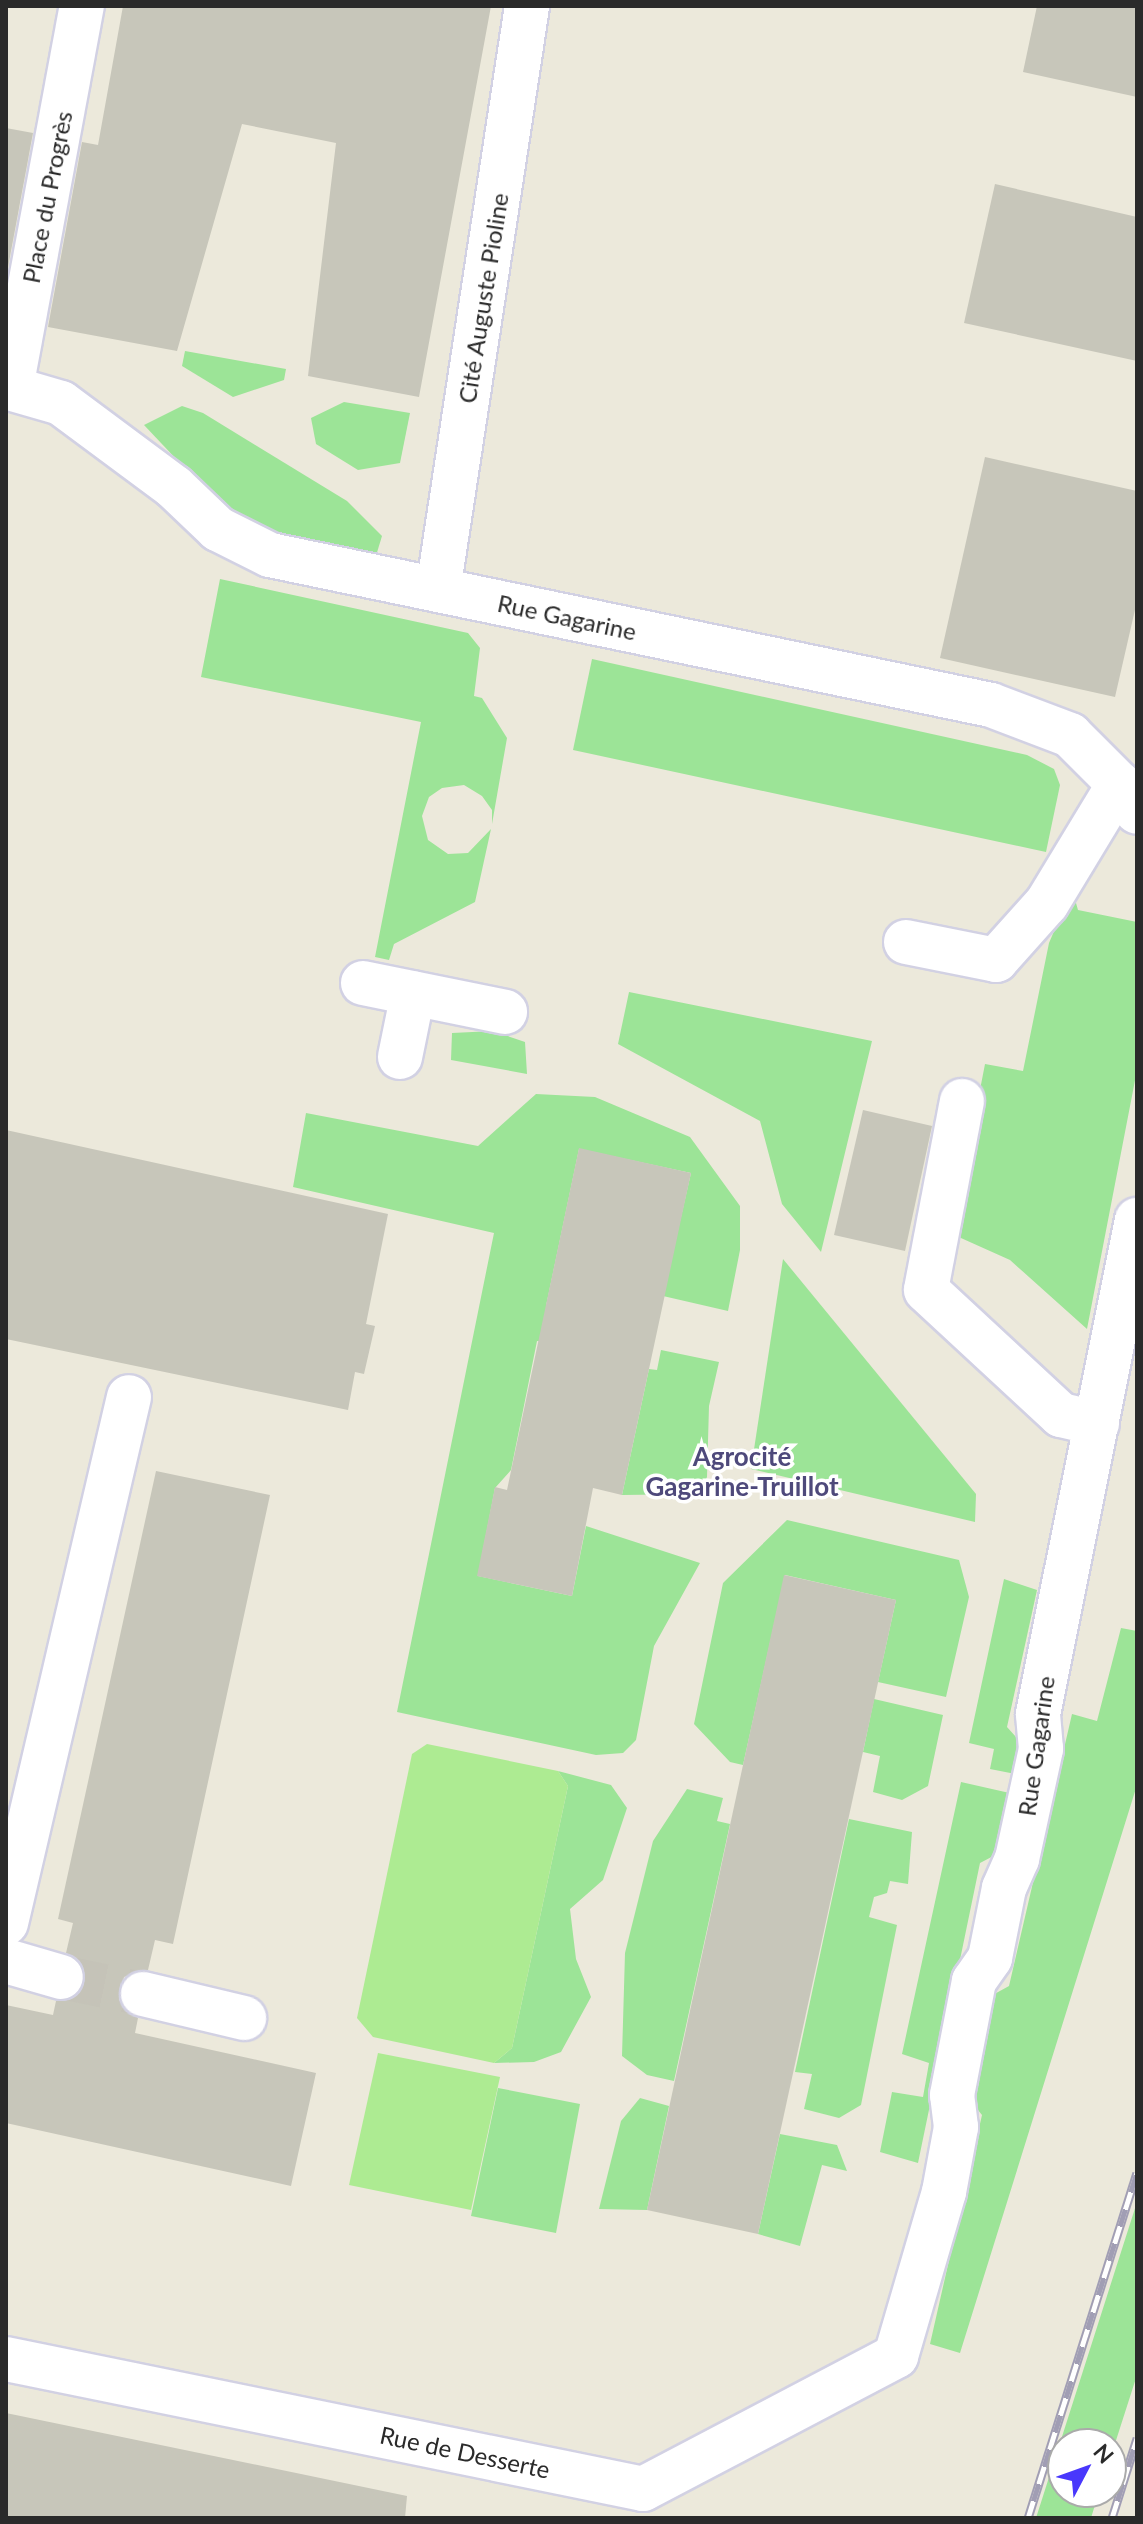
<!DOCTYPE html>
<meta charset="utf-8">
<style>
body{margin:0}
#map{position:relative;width:1143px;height:2524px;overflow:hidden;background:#ece9db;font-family:Lato,sans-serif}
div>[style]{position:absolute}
.green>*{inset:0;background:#9ce497}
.pitch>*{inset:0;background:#adeb92}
.building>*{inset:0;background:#c7c6ba}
.minor-tunnel>*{height:44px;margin-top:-22px;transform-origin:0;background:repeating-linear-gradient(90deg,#c5c3b8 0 44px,transparent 0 66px)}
.roads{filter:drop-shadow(2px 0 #d2d1e3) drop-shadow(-2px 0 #d2d1e3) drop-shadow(0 2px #d2d1e3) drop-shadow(0 -2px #d2d1e3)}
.minor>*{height:44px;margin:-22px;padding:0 22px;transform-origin:22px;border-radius:22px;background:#fff}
.rail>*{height:9px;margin-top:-4.5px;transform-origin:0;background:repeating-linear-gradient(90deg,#fff 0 18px,#a19eb4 0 36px);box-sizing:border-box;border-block:2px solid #a19eb4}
span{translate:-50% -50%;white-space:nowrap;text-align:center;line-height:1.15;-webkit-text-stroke:7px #fff;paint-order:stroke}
.street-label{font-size:24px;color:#2a2a2a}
.neighbourhood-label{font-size:26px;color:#4e497b;font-weight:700}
.frame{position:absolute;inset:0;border:8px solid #2a2a2a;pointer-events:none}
.north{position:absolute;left:1047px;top:2428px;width:80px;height:80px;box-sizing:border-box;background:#fff;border:2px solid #aaa;border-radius:50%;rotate:49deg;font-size:22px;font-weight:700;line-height:32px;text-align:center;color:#2a2a2a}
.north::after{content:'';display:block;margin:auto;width:28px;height:36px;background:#4938fc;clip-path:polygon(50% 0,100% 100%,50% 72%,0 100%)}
</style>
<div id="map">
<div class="green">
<div style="clip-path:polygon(185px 351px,286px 369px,284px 380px,233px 397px,182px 366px)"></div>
<div style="clip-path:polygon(344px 402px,410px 413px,400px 463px,358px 470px,316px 444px,311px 418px)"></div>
<div style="clip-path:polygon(182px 406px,203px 413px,347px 501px,382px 536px,375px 559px,272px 536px,230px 516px,144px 425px)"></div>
<div style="clip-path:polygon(220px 579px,468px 633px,480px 648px,474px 696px,482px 698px,507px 738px,492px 824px,492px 810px,482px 796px,464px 785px,442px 788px,429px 797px,422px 816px,428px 840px,448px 854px,468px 853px,491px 829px,475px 902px,394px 944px,389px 960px,375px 957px,421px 722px,201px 677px)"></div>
<div style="clip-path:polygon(592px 659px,1027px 755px,1054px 769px,1060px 785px,1046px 852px,573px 750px)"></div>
<div style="clip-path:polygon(1072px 889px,1078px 910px,1137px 922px,1137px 1070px,1087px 1329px,1010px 1260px,952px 1234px,985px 1064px,1023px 1071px,1049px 943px)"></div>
<div style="clip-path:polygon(629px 992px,872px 1041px,821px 1252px,782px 1204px,760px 1121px,618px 1044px)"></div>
<div style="clip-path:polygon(493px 1031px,525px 1042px,527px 1074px,451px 1060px,452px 1033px)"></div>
<div style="clip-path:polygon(536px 1094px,595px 1097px,690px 1137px,740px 1206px,740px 1250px,728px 1311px,663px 1296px,691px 1173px,579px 1149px,546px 1306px,548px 1342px,537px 1341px,511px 1470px,495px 1488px,478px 1576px,572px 1596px,586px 1526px,700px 1563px,654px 1646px,636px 1740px,623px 1753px,596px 1755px,397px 1712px,494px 1233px,293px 1187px,306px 1113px,478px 1146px)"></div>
<div style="clip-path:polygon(783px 1259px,976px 1494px,975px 1522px,751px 1469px)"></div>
<div style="clip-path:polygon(661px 1350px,719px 1362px,709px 1406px,707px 1477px,699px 1494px,622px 1495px,649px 1369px,657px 1370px)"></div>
<div style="clip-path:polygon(787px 1520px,959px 1560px,969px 1597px,946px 1697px,878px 1682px,896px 1600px,785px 1575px,743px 1765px,730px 1762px,694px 1724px,723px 1583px)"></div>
<div style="clip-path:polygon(1004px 1579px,1037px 1590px,1007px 1727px,1026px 1748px,1021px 1775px,990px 1769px,994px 1749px,969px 1743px)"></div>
<div style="clip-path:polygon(1121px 1628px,1137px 1631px,1137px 1785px,960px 2353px,930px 2344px,982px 2115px,969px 2099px,989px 1997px,1009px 1986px,1072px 1714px,1097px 1721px)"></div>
<div style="clip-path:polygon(874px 1699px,943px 1715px,928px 1786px,902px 1800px,873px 1792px,880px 1756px,863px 1752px)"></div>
<div style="clip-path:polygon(558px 1771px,611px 1785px,627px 1808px,603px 1880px,570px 1909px,576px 1959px,591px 1997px,561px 2052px,534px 2062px,494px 2063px,512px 2048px,568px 1786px)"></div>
<div style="clip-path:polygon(961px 1782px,1014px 1794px,1001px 1852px,980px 1863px,918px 2163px,880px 2152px,892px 2092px,923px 2097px,929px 2063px,902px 2054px)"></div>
<div style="clip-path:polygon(687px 1789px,723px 1798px,717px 1821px,730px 1824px,674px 2081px,647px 2075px,622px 2056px,625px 1953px,653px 1841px)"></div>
<div style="clip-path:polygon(849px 1819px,912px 1832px,908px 1884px,890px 1881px,887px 1893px,874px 1897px,869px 1917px,897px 1925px,861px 2105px,839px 2118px,804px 2109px,812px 2074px,795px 2072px)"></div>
<div style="clip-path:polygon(498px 2088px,580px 2104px,556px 2233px,471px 2216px)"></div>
<div style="clip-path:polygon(640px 2098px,669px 2106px,647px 2210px,599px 2209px,621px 2121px)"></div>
<div style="clip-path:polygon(780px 2134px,837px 2145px,847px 2171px,822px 2165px,800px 2246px,758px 2234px)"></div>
<div style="clip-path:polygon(1137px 2202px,1137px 2375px,1111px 2456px,1111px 2444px,1063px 2444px,1063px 2492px,1099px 2492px,1091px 2518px,1036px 2518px)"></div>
</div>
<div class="pitch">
<div style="clip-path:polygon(427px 1744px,558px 1771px,568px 1786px,512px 2048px,494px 2063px,373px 2037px,357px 2018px,412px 1754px)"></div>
<div style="clip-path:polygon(378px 2053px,500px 2077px,471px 2210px,349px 2185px)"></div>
</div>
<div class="building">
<div style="clip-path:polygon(123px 6px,491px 6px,419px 397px,308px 376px,336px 143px,242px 124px,177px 351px,48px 327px,82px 142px,98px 145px)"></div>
<div style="clip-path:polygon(1037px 6px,1137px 6px,1137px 97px,1023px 72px)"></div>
<div style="clip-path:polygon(6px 128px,33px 133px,6px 278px)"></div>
<div style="clip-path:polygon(995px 184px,1137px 217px,1137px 361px,964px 323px)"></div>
<div style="clip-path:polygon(985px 457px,1137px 491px,1137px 601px,1115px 697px,940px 658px)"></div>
<div style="clip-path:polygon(863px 1110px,932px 1126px,905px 1251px,834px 1235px)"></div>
<div style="clip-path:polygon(6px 1130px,388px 1214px,366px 1324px,375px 1326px,364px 1374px,355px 1372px,348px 1410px,6px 1339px)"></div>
<div style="clip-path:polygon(579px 1148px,691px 1173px,622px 1495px,593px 1488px,572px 1596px,477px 1576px,495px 1487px,507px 1490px)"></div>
<div style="clip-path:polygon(156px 1471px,270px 1495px,173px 1944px,155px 1940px,148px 1970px,124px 1977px,119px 2000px,138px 2018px,135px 2033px,316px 2073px,291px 2186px,6px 2123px,6px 2005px,53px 2015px,56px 2001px,78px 1996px,85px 1983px,80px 1960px,66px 1953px,73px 1923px,58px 1919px)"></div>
<div style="clip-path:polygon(784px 1575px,896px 1600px,758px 2234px,647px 2210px)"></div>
<div style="clip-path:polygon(6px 2413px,407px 2496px,405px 2518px,6px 2518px)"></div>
</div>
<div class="minor-tunnel">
<div style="left:61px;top:1977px;width:84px;rotate:11.7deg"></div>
</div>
<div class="roads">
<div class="minor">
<div style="left:6px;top:387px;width:57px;rotate:16.2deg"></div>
<div style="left:61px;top:403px;width:141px;rotate:36.6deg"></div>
<div style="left:174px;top:487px;width:61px;rotate:43.7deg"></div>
<div style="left:218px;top:529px;width:58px;rotate:26.6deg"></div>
<div style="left:270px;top:555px;width:736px;rotate:11.75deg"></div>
<div style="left:991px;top:705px;width:85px;rotate:20.8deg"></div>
<div style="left:1070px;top:735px;width:69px;rotate:45deg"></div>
<div style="left:1119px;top:784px;width:33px;rotate:57deg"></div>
<div style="left:11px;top:388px;width:389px;rotate:-79.5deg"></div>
<div style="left:438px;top:590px;width:591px;rotate:-81.33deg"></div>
<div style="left:906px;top:942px;width:92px;rotate:11.3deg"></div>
<div style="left:996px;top:960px;width:76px;rotate:-48.2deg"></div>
<div style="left:1047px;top:903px;width:139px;rotate:-58.8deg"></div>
<div style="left:363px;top:983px;width:145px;rotate:11.5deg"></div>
<div style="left:400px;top:1057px;width:65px;rotate:-78.5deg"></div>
<div style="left:962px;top:1101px;width:192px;rotate:100.8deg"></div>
<div style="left:926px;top:1290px;width:184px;rotate:42.8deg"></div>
<div style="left:1061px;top:1415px;width:37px;rotate:13deg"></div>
<div style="left:6px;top:1923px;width:540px;rotate:-76.84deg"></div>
<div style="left:6px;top:1961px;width:57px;rotate:16.2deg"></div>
<div style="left:143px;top:1994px;width:104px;rotate:13.4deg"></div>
<div style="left:6px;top:2359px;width:650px;rotate:11.53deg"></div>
<div style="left:643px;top:2489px;width:286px;rotate:-27.7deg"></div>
<div style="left:896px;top:2356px;width:171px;rotate:-73.7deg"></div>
<div style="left:944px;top:2192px;width:66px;rotate:-79.5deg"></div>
<div style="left:956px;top:2127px;width:32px;rotate:-97deg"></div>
<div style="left:952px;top:2095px;width:116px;rotate:-79.1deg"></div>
<div style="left:974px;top:1981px;width:28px;rotate:-55deg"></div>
<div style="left:990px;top:1958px;width:71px;rotate:-78.7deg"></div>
<div style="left:1004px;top:1888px;width:32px;rotate:-66deg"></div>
<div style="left:1017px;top:1859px;width:113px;rotate:-77.7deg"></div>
<div style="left:1041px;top:1749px;width:35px;rotate:-95deg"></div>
<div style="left:1038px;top:1714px;width:504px;rotate:-78.67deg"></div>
</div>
</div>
<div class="rail">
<div style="left:1028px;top:2518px;width:362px;rotate:-72.5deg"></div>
<div style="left:1112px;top:2518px;width:84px;rotate:-72.6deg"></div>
</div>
<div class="street-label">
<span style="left:47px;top:197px;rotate:-79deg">Place du Progrès</span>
<span style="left:483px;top:298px;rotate:-81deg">Cité Auguste Pioline</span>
<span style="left:567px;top:617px;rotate:12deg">Rue Gagarine</span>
<span style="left:1036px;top:1746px;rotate:-82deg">Rue Gagarine</span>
<span style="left:465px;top:2452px;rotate:12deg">Rue de Desserte</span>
</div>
<div class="neighbourhood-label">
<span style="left:742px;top:1472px">Agrocité<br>Gagarine-Truillot</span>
</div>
<div class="frame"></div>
<div class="north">N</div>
</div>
